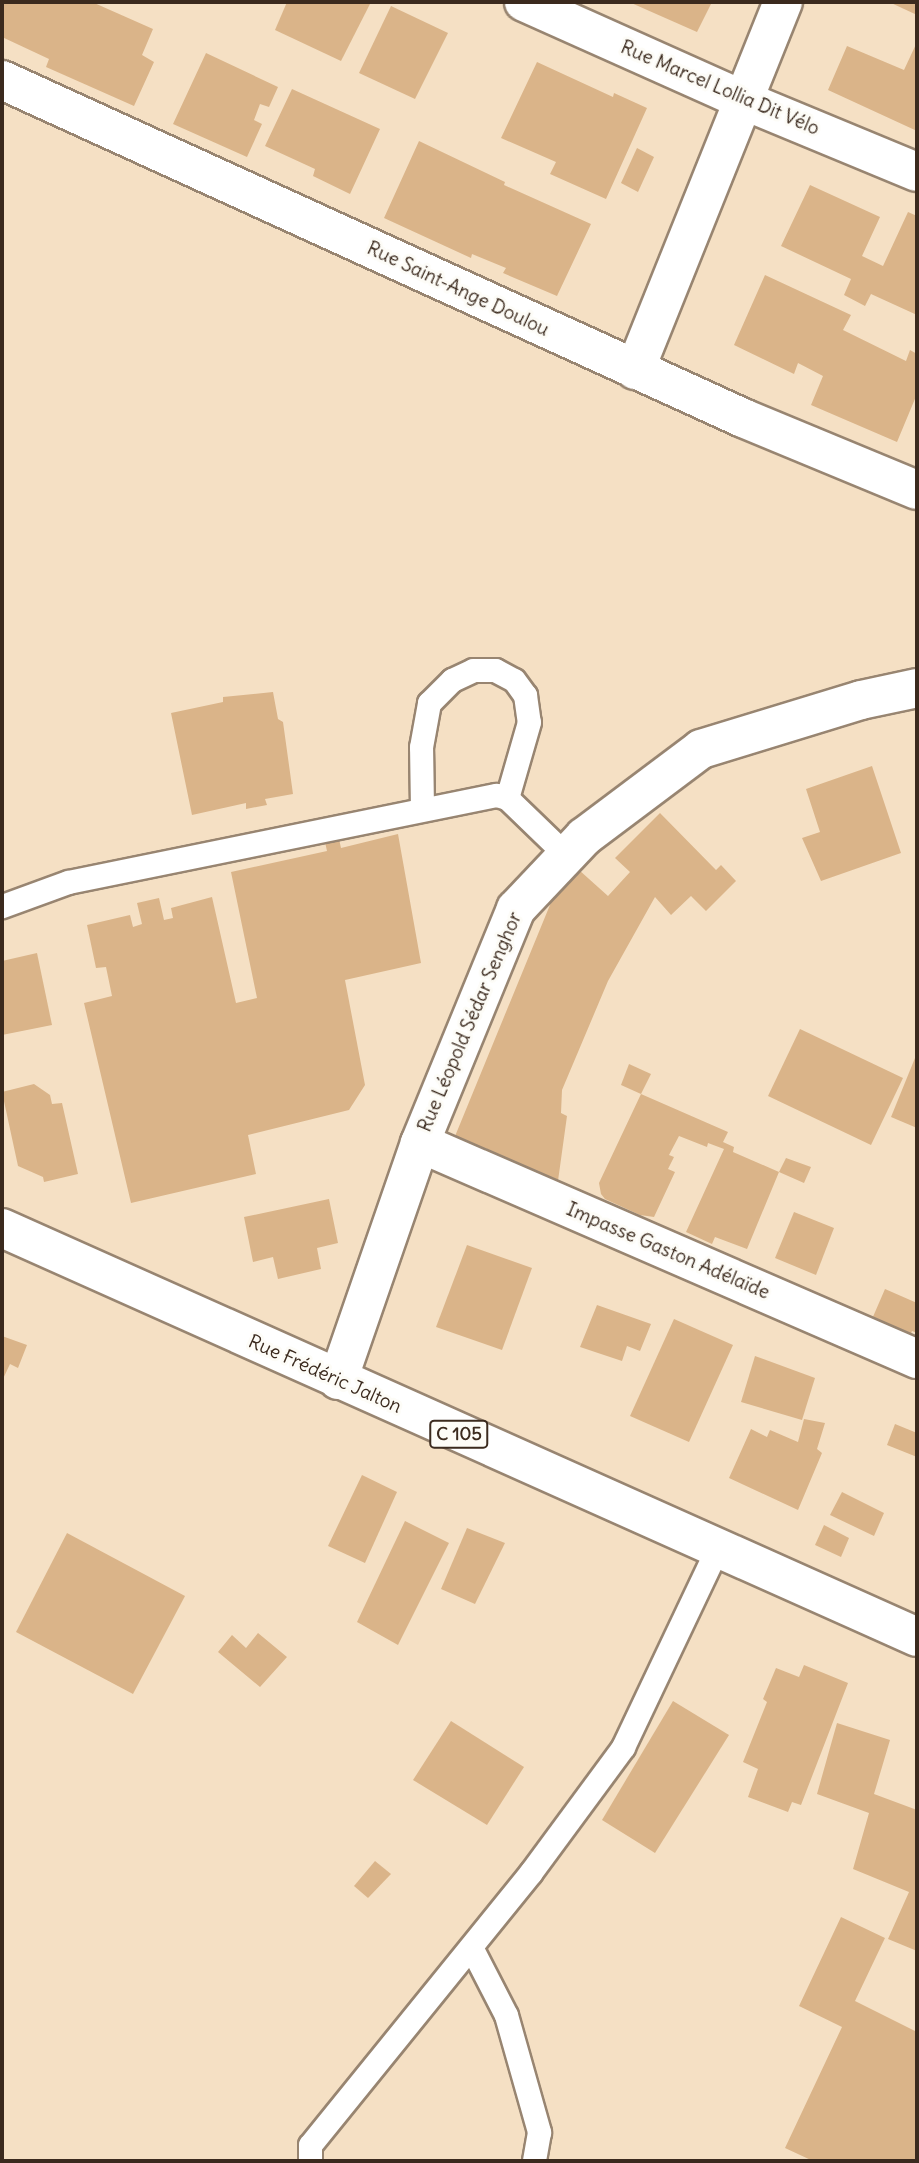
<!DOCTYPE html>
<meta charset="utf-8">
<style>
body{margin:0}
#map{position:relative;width:919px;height:2163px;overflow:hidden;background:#f5e0c4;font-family:Delius,sans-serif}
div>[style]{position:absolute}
.building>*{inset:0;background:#dab489}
.roads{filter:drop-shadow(2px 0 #988571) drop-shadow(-2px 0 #988571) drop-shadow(0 2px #988571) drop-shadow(0 -2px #988571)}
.lane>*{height:23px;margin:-11.5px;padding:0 11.5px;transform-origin:11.5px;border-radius:11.5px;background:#fff}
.street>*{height:38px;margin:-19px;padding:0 19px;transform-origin:19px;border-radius:19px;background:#fff}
.primary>*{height:38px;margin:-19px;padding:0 19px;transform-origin:19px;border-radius:19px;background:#fff}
span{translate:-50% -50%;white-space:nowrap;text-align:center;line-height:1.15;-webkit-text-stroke:6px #fdfcf7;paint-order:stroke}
.shield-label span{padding:2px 5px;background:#fdfcf7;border:2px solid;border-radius:5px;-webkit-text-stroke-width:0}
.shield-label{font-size:18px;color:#3b2a1e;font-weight:700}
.street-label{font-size:19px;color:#3b2a1e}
.frame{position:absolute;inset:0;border:4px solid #3b2a1e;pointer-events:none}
</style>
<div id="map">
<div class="building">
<div style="clip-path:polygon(2px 2px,92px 2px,153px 29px,142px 55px,154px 62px,134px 106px,46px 67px,49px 59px,2px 37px)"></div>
<div style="clip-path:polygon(287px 2px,371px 2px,341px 61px,275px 30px)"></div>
<div style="clip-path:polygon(629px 2px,712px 2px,697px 32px)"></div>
<div style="clip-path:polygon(889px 2px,917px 2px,917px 15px)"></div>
<div style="clip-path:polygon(391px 6px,448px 33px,415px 99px,359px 73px)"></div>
<div style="clip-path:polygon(917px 42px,917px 131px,828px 90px,847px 46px,904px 70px)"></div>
<div style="clip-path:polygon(206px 53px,278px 87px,269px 107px,260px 104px,254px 120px,262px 124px,247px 157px,173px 124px)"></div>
<div style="clip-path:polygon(537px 62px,613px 97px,614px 93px,647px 108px,606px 199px,550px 174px,556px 162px,501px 138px)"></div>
<div style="clip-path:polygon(292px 89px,380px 129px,350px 194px,313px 176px,315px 169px,265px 146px)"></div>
<div style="clip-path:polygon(419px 141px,505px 182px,504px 185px,591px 224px,557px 296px,503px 273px,506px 268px,472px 254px,471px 258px,384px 218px)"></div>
<div style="clip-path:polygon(637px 148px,654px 157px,638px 192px,621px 183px)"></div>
<div style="clip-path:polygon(810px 185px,880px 217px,862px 256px,883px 266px,908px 212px,917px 216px,917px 315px,871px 294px,865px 306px,844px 295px,851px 279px,781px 246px)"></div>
<div style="clip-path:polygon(765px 275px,851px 315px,843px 330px,906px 361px,910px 350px,917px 354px,917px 394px,897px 442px,811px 405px,823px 376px,798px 363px,794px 374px,734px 345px)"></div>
<div style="clip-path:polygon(273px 692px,278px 719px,283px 722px,293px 794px,265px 799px,267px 805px,246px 809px,246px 803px,192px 815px,171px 713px,223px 702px,223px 697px)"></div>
<div style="clip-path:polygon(872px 766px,901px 853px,821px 881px,802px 838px,820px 832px,806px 789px)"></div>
<div style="clip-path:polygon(660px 813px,716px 870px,721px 865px,736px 881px,706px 911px,691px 896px,671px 915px,655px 897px,608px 981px,562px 1090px,561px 1113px,567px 1116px,557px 1188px,451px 1146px,552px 900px,579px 870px,608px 896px,630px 872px,615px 858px)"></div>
<div style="clip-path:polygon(398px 834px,421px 963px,345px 980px,365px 1085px,349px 1110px,248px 1135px,256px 1174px,131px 1203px,84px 1003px,112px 996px,106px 967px,96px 968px,87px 925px,130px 915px,133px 927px,142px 924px,137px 903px,159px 898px,164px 920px,173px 918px,171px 908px,212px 897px,236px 1003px,257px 998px,231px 872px,327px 851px,325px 842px,339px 839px,341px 848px)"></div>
<div style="clip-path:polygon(37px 953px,52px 1025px,2px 1035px,2px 961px)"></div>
<div style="clip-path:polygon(800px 1029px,903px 1078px,871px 1145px,768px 1096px)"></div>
<div style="clip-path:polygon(917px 1053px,917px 1128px,891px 1117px)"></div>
<div style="clip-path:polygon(629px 1064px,651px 1074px,641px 1094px,621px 1085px)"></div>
<div style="clip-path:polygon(34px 1084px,50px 1095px,52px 1104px,62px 1103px,78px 1174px,44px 1182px,43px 1177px,18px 1166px,2px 1092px)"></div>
<div style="clip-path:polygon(641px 1094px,728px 1132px,723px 1142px,734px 1147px,733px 1152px,779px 1172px,786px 1158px,811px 1167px,804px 1183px,779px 1172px,747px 1249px,715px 1237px,712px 1244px,686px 1232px,724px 1149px,708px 1143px,707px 1147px,679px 1136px,669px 1155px,674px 1157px,668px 1169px,675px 1172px,654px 1217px,640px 1215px,605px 1199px,601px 1194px,599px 1183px)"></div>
<div style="clip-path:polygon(329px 1199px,338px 1243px,317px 1248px,321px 1269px,278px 1279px,273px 1257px,253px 1262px,244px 1217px)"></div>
<div style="clip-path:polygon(794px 1212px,834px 1228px,816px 1275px,775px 1258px)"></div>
<div style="clip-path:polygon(467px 1245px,532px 1268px,502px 1350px,436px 1327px)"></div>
<div style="clip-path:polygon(885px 1289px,917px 1303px,917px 1333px,912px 1331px,907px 1343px,869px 1326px)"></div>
<div style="clip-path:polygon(597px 1305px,651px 1324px,640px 1351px,627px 1346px,622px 1361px,580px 1347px)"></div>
<div style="clip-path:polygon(674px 1319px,733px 1345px,689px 1442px,630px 1416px)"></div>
<div style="clip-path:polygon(2px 1336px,27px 1345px,18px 1368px,10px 1364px,2px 1381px)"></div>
<div style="clip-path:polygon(755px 1356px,815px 1378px,802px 1420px,741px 1402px)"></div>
<div style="clip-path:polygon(804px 1419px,825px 1423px,817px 1449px,822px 1453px,798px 1510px,729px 1478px,751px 1429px,767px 1437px,770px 1430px,798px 1442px)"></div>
<div style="clip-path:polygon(895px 1424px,917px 1433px,917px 1457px,887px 1445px)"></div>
<div style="clip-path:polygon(362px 1475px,397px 1492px,365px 1563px,328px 1546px)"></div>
<div style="clip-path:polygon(842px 1492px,884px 1513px,874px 1536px,830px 1515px)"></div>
<div style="clip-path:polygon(405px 1521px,449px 1543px,398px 1645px,357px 1622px)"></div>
<div style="clip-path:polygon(824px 1525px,849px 1538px,841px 1557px,815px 1545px)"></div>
<div style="clip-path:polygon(467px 1528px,505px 1543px,475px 1604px,441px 1589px)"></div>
<div style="clip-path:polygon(67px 1533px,185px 1596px,133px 1694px,16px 1632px)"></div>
<div style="clip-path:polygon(258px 1633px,287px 1657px,260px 1687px,218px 1652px,232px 1635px,246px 1648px)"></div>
<div style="clip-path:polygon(804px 1665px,848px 1683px,801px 1805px,792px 1802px,788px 1812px,748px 1797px,758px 1769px,743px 1762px,767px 1702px,763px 1699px,776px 1668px,799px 1677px)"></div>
<div style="clip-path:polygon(673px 1701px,729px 1735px,655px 1853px,602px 1820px)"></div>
<div style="clip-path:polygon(451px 1721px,524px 1767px,487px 1825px,413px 1780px)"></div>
<div style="clip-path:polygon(837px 1723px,890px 1740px,874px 1794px,917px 1810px,917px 1951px,888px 1939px,909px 1892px,853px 1869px,869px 1813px,817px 1794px)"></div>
<div style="clip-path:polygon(375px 1861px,391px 1874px,368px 1898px,354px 1886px)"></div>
<div style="clip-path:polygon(841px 1917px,885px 1938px,855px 2001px,917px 2032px,917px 2161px,813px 2161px,785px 2148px,842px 2027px,799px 2006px)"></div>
</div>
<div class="roads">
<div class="lane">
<div style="left:422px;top:808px;width:61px;rotate:-90.9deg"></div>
<div style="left:421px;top:747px;width:45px;rotate:-79.7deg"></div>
<div style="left:429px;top:703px;width:33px;rotate:-45deg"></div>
<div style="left:452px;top:680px;width:23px;rotate:-25deg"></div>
<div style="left:473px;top:670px;width:22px"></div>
<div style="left:495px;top:670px;width:21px;rotate:28deg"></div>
<div style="left:514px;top:680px;width:19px;rotate:54deg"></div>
<div style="left:525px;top:695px;width:27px;rotate:82deg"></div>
<div style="left:529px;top:722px;width:79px;rotate:106.1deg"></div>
<div style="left:2px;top:906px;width:70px;rotate:-20deg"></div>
<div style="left:68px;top:882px;width:437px;rotate:-11.5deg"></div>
<div style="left:496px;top:795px;width:11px;rotate:15deg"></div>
<div style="left:507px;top:798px;width:82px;rotate:44deg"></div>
<div style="left:471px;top:1947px;width:76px;rotate:62.8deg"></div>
<div style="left:506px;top:2015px;width:122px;rotate:74.2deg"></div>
<div style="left:539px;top:2132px;width:29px;rotate:100deg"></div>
<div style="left:310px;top:2161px;width:16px;rotate:-90deg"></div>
<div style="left:310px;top:2145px;width:351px;rotate:-51deg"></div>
<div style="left:531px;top:1872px;width:155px;rotate:-53.6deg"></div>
<div style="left:623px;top:1747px;width:219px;rotate:-64.6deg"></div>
</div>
<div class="street">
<div style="left:524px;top:2px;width:240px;rotate:24.1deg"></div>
<div style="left:743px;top:100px;width:188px;rotate:22.5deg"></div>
<div style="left:2px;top:80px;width:814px;rotate:24.52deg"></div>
<div style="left:743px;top:418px;width:188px;rotate:22.5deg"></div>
<div style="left:635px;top:370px;width:397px;rotate:-68.1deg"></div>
<div style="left:420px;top:1143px;width:542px;rotate:23.49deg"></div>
<div style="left:338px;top:1380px;width:251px;rotate:-70.9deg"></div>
<div style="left:420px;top:1143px;width:253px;rotate:-67.7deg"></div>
<div style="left:516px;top:909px;width:99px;rotate:-46.6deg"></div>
<div style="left:584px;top:837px;width:146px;rotate:-36.9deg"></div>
<div style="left:701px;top:749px;width:167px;rotate:-17deg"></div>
<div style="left:861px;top:700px;width:57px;rotate:-12.1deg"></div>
</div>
<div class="primary">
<div style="left:2px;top:1228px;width:1002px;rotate:24.08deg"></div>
</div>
</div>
<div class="shield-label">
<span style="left:459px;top:1434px">C 105</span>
</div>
<div class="street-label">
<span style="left:720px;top:88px;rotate:23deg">Rue Marcel Lollia Dit Vélo</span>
<span style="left:458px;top:289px;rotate:25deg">Rue Saint-Ange Doulou</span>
<span style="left:470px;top:1022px;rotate:-67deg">Rue Léopold Sédar Senghor</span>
<span style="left:668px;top:1251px;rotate:23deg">Impasse Gaston Adélaïde</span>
<span style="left:325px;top:1374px;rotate:24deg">Rue Frédéric Jalton</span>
</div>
<div class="frame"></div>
</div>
